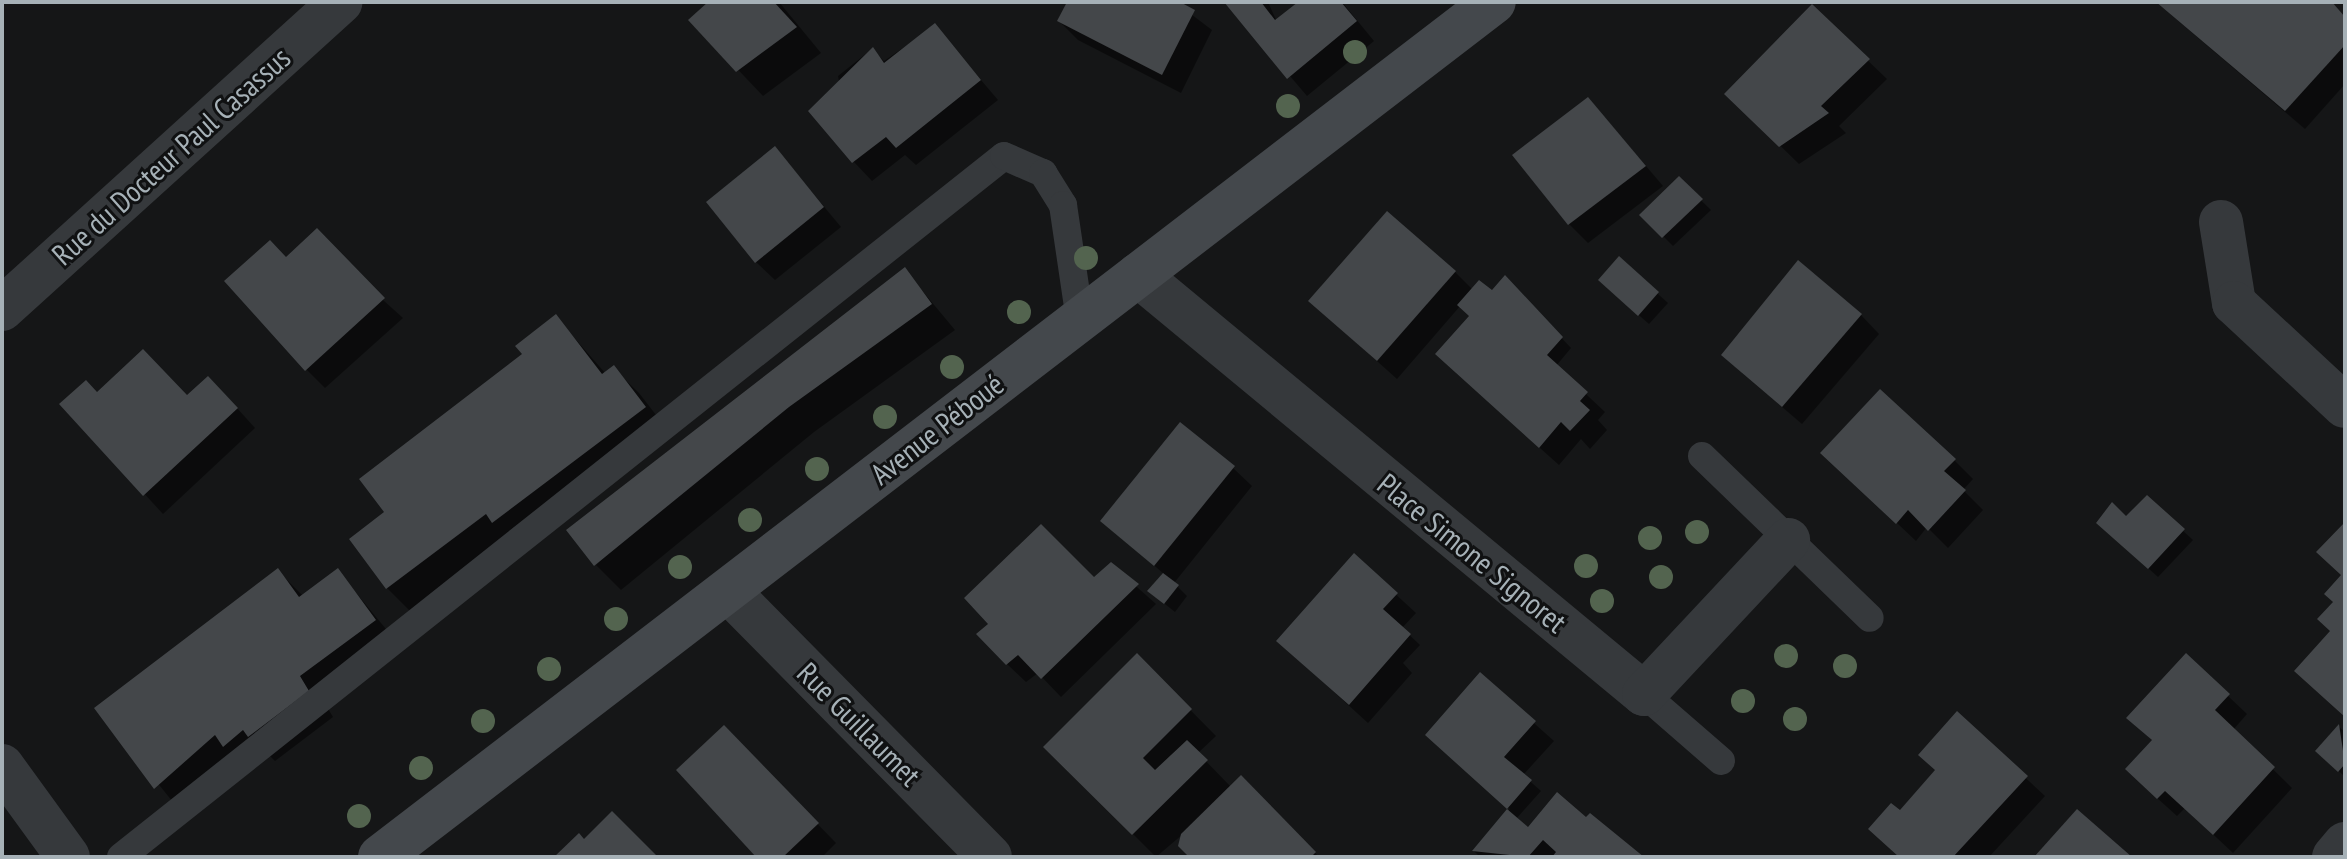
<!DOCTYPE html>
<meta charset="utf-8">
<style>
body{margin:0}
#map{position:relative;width:2347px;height:859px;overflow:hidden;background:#151617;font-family:"PT Sans Narrow",sans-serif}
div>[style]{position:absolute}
.shadow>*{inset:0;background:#0007}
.building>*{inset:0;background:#44474a}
.lane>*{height:28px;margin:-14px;padding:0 14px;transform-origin:14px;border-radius:14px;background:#36393c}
.street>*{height:44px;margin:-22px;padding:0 22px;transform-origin:22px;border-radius:22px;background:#36393c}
.secondary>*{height:44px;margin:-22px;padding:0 22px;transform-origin:22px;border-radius:22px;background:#44484c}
.trees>*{width:24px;height:24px;margin:-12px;border-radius:50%;background:#53644f}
span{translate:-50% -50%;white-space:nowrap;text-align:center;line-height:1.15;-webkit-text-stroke:6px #101112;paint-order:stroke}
.street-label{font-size:30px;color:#a6b1b7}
.frame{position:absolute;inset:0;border:4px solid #a6b1b7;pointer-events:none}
</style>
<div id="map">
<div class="shadow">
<div style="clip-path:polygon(711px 2px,779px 2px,821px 53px,763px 96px,691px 20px)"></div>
<div style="clip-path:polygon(1069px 2px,1175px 2px,1212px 30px,1181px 93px,1078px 40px,1059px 21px)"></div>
<div style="clip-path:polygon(1227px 2px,1268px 2px,1277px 22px,1301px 2px,1342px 2px,1374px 41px,1307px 96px)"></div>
<div style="clip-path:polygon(2156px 2px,2330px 2px,2345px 17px,2345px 84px,2305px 129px)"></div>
<div style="clip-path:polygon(1812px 7px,1887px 79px,1839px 126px,1846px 133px,1799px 164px,1727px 94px)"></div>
<div style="clip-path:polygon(935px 26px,998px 100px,916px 165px,905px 155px,872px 181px,854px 162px,838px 76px,872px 49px,884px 61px)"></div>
<div style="clip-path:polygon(1606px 119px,1663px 186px,1588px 243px,1569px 224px)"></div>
<div style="clip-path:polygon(775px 148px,841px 227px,775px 280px,756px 262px)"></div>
<div style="clip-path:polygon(1679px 179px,1711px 210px,1673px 246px,1642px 215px)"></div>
<div style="clip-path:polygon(1619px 259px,1668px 303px,1649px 324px,1610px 290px)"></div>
<div style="clip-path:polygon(286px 260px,363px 282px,403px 318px,325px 388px,306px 369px)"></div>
<div style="clip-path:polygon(905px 270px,955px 330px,814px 432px,621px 590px,596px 565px)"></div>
<div style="clip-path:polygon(1455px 272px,1473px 290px,1492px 293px,1505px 278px,1571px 348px,1556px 366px,1605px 412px,1598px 420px,1607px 430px,1590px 449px,1581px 439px,1559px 465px,1456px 373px,1472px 316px,1461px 305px,1397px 379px,1310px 301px)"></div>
<div style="clip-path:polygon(1861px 315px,1879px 334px,1802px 424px,1742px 373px)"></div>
<div style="clip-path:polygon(556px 317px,606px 374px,613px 368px,639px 393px,670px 433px,412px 613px,387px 588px,387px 513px)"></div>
<div style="clip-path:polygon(98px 394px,227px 397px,255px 428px,163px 514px,62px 404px)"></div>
<div style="clip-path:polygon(1954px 460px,1973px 479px,1963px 490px,1983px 510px,1948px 548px,1927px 527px,1916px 541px,1842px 471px)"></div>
<div style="clip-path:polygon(1233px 468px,1252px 486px,1174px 583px,1187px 596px,1175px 612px,1160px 600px,1164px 574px,1103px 521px)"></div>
<div style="clip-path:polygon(2147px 498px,2193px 540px,2158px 577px,2108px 532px)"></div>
<div style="clip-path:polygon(1354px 556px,1416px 613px,1402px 628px,1420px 645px,1403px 663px,1412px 673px,1368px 723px,1278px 641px)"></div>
<div style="clip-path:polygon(1111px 564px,1156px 604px,1061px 697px,1038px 673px,1026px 682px,1007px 664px)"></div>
<div style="clip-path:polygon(278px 571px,303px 596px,338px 571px,400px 646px,324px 702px,333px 717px,275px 761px,269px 755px,181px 812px,97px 708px)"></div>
<div style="clip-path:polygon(1137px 656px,1216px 736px,1198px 753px,1231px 787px,1241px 778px,1319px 857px,1206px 857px,1183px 834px,1156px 857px,1046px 747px)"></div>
<div style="clip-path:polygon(1480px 675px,1554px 741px,1523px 775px,1541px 791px,1516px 819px,1528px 830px,1586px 820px,1640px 857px,1480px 857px,1474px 851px,1510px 809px,1501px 801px)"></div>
<div style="clip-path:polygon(2228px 696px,2247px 714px,2233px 730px,2292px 788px,2233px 853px,2185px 808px,2177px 816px,2146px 788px,2153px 741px,2129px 718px)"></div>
<div style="clip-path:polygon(1957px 714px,2045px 796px,1989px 857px,1900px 857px,1900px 812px,1937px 771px)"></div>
<div style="clip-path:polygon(2339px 727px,2345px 732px,2345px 777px,2318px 751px)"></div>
<div style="clip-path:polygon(742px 746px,836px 843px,822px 857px,759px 857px)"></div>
</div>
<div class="building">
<div style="clip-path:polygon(708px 2px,774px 2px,797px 27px,736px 72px,688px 20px)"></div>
<div style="clip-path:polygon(1067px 2px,1180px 2px,1195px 10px,1162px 75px,1057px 21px)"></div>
<div style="clip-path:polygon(1224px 2px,1261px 2px,1275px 20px,1298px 2px,1341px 2px,1357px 21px,1287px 79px)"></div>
<div style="clip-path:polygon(2156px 2px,2332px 2px,2345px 17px,2345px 45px,2285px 111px)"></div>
<div style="clip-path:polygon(1812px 4px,1870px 59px,1821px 106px,1829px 113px,1779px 147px,1724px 94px)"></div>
<div style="clip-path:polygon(935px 23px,981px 80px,896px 148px,886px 137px,852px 163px,808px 111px,873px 47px,884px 63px)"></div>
<div style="clip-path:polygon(1588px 97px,1646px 166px,1568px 225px,1512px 155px)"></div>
<div style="clip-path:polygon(775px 146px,824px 207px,755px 263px,706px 202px)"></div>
<div style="clip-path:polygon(1679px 176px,1703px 199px,1662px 238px,1639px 215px)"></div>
<div style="clip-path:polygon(1387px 211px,1456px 271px,1377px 361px,1308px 301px)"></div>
<div style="clip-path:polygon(317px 228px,385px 298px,305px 371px,224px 281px,270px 240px,286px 257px)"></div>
<div style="clip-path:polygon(1619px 256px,1659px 292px,1638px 316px,1598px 280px)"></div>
<div style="clip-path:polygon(1798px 260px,1862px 314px,1782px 407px,1721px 355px)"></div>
<div style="clip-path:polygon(905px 267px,932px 304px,789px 407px,594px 566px,566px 530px)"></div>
<div style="clip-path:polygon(1505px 275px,1563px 337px,1547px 355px,1588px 392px,1580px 401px,1590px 410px,1570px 431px,1561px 422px,1539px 448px,1435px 354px,1469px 316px,1457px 305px,1479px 280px,1492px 290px)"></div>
<div style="clip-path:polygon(556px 314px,602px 374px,614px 365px,646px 407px,492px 523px,486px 514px,386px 589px,349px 539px,384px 512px,359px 479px,522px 354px,515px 346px)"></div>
<div style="clip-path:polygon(143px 349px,187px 395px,208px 376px,238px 408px,143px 496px,59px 404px,86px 380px,97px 392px)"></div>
<div style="clip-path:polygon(1880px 389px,1956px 459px,1944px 471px,1966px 490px,1928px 531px,1908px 510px,1896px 524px,1820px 453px)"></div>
<div style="clip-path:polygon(1180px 422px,1235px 466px,1154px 566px,1100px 521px)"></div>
<div style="clip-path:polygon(2147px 495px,2185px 529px,2148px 569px,2096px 523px,2112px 502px,2126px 516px)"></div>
<div style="clip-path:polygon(2345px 522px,2345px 717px,2294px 671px,2330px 631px,2317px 619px,2333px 602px,2324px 594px,2341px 575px,2316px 552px)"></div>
<div style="clip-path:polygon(1041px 524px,1094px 577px,1111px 562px,1139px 584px,1041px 679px,1018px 655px,1006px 665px,976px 634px,988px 624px,964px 598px)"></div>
<div style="clip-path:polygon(1354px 553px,1398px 593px,1383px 609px,1411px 634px,1349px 705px,1276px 641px)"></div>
<div style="clip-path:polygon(278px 568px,299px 597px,338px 568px,376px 620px,300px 676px,309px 691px,248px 737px,243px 730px,223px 747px,215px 735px,154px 789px,94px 708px)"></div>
<div style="clip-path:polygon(1163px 573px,1179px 585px,1164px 604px,1147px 591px)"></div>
<div style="clip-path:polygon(1137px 653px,1192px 709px,1143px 758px,1155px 770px,1187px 740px,1208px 760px,1132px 835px,1043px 747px)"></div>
<div style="clip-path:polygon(2186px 653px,2230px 694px,2215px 710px,2275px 767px,2213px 835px,2165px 791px,2157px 799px,2125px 769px,2152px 740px,2126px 718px)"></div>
<div style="clip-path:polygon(1480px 672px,1536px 721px,1504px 757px,1532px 780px,1507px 809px,1425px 735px)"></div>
<div style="clip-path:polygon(1957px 711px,2028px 776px,1953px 857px,1899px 857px,1868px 829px,1891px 803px,1900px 810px,1935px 770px,1918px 755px)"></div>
<div style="clip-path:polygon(2339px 724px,2345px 764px,2338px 772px,2315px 751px)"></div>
<div style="clip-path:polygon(724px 725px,819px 823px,783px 857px,756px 857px,676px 770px)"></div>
<div style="clip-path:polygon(1241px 775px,1316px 852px,1311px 857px,1189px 857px,1178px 846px,1181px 834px)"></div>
<div style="clip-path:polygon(1557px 792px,1586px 817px,1590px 813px,1644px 857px,1552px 857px,1556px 852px,1543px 840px,1528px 857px,1472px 851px,1507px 809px,1528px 827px)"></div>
<div style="clip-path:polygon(2077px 809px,2132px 857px,2034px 857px)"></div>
<div style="clip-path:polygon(612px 811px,658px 857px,554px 857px,579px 833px,584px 839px)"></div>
</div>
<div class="lane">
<div style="left:1702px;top:456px;width:233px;rotate:44deg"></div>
<div style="left:1644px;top:694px;width:102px;rotate:41deg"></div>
<div style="left:121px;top:857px;width:1127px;rotate:-38.45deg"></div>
<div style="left:1004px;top:156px;width:43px;rotate:23.6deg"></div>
<div style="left:1043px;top:173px;width:38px;rotate:58deg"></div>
<div style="left:1063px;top:205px;width:116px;rotate:81.6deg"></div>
</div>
<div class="street">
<div style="left:2221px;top:222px;width:82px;rotate:80.9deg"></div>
<div style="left:2234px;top:303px;width:151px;rotate:42.9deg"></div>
<div style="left:1138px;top:275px;width:657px;rotate:39.63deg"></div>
<div style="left:1644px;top:694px;width:211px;rotate:-46.9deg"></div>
<div style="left:2px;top:309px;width:457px;rotate:-42.2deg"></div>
<div style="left:728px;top:591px;width:373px;rotate:45.4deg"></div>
<div style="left:2px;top:766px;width:112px;rotate:54deg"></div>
<div style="left:2334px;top:857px;width:17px;rotate:-50deg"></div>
</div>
<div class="secondary">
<div style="left:380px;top:857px;width:1404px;rotate:-37.51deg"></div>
</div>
<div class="trees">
<div style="left:1355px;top:52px"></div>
<div style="left:1288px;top:106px"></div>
<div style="left:1086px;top:258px"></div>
<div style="left:1019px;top:312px"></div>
<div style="left:952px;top:367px"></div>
<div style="left:885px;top:417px"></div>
<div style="left:817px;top:469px"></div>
<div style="left:750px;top:520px"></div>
<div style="left:1697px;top:532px"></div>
<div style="left:1650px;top:538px"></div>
<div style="left:1586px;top:566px"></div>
<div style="left:680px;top:567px"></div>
<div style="left:1661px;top:577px"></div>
<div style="left:1602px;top:601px"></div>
<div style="left:616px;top:619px"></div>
<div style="left:1786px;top:656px"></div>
<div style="left:1845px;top:666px"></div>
<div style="left:549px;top:669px"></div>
<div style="left:1743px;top:701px"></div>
<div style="left:1795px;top:719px"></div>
<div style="left:483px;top:721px"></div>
<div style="left:421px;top:768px"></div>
<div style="left:359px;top:816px"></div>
</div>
<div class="street-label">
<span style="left:171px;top:156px;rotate:-42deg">Rue du Docteur Paul Casassus</span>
<span style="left:937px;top:429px;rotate:-38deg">Avenue Péboué</span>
<span style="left:1472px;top:553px;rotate:39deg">Place Simone Signoret</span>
<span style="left:859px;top:724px;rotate:45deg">Rue Guillaumet</span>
</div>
<div class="frame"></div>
</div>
